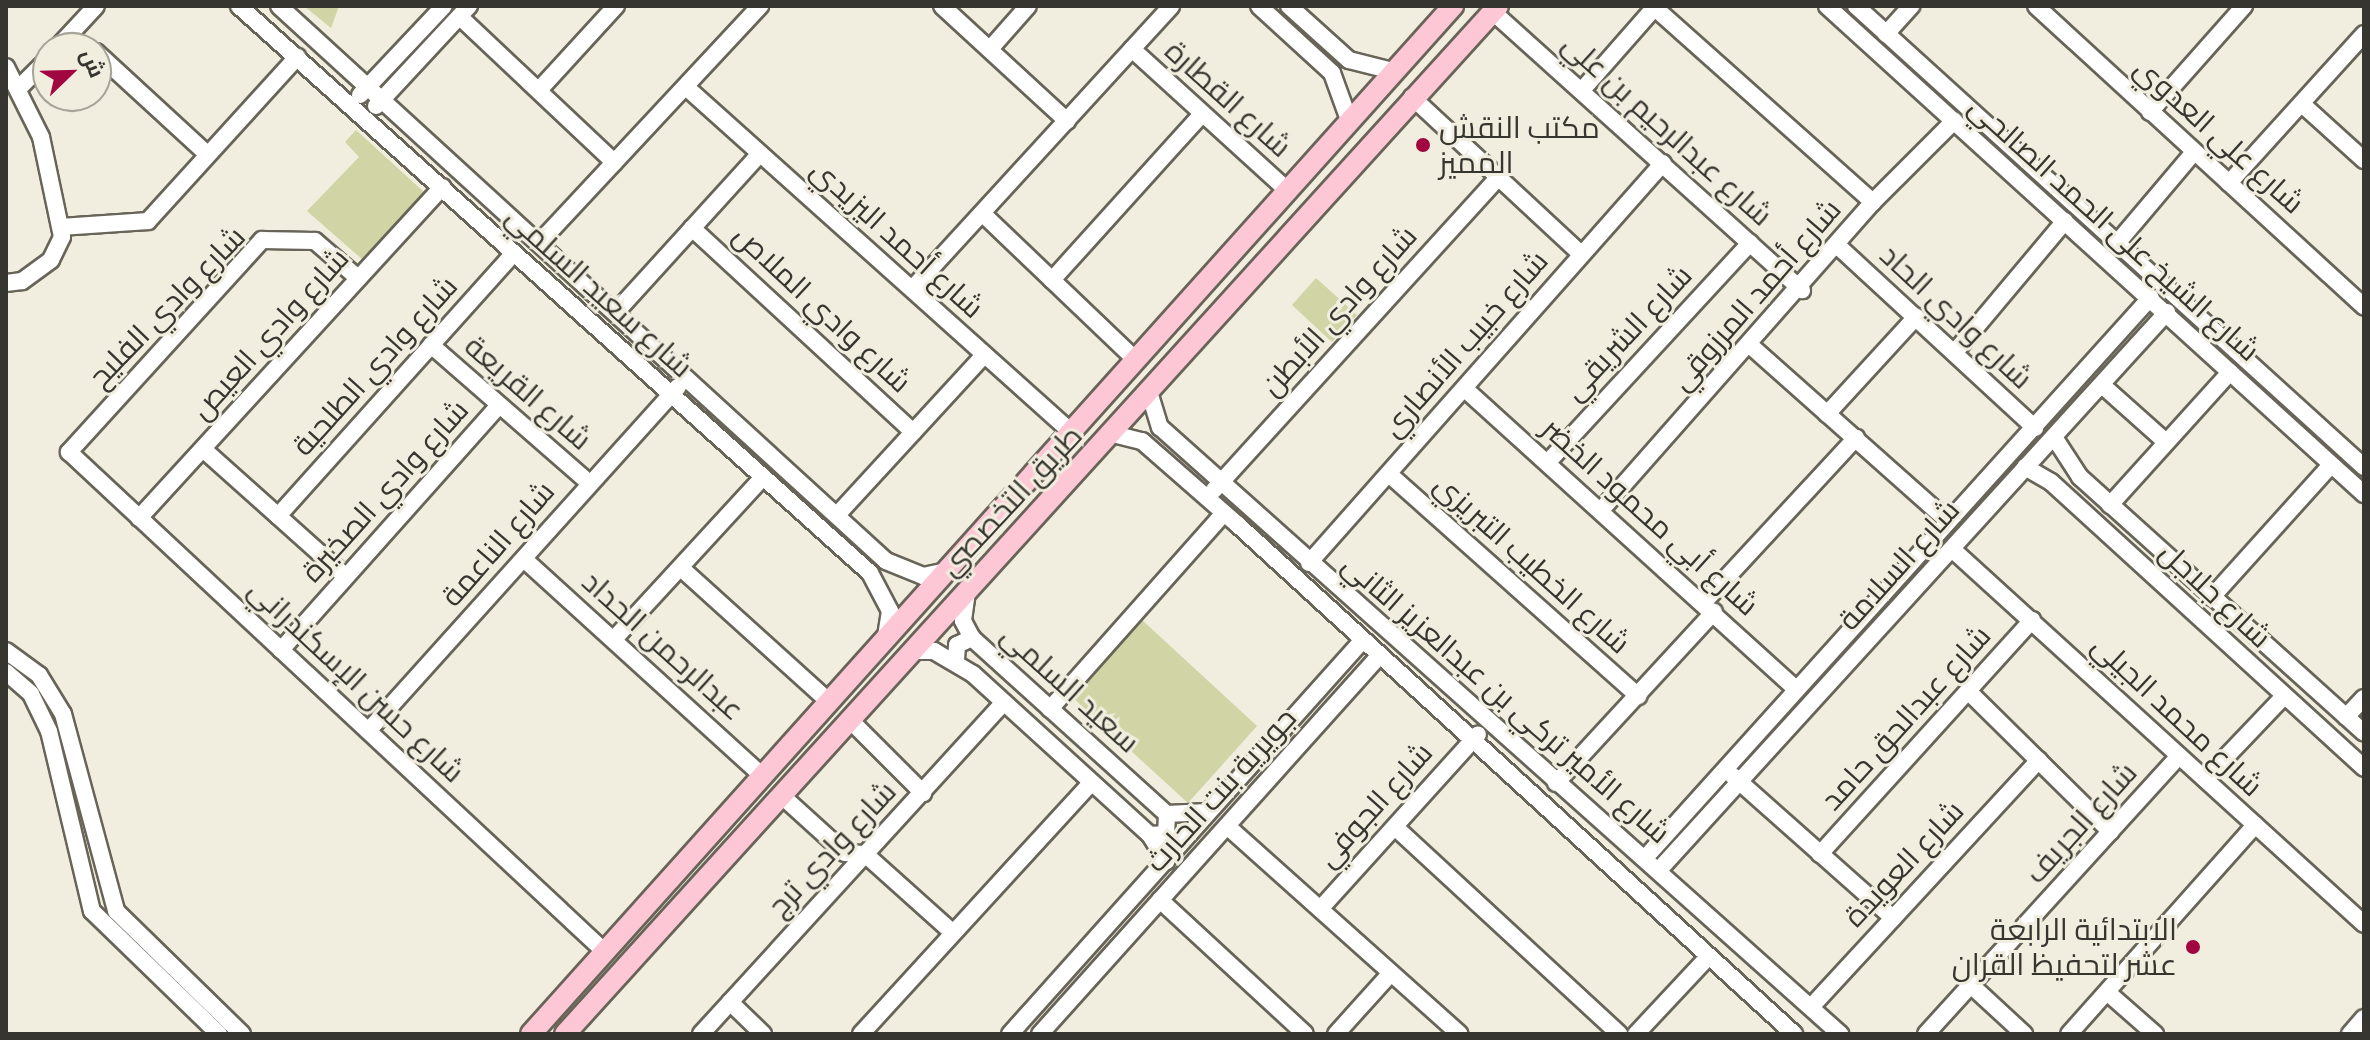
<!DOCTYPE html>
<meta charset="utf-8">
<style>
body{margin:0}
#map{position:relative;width:2370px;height:1040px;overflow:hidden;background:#f1eddf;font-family:Cabin,Cairo,sans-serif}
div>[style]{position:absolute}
.green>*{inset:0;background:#d1d4a5}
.roads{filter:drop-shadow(2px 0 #686458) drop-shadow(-2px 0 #686458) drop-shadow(0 2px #686458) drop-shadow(0 -2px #686458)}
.minor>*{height:16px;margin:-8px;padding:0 8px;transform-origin:8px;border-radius:8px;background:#fff}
.major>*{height:20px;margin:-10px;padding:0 10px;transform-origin:10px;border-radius:10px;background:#fec7d6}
.dots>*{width:22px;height:22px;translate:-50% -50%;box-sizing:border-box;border:4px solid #f1eddf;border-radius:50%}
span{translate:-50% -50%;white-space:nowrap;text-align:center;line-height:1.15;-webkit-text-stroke:6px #f1eddf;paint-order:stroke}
.street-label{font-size:30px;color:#36352f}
.poi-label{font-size:30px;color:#36352f}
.left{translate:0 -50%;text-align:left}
.right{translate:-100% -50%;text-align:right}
.frame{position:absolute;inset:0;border:8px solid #36352f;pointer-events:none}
.north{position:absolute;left:32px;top:32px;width:80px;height:80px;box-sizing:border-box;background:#f1eddf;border:2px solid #a6a399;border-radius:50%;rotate:67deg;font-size:22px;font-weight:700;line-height:32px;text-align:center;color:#36352f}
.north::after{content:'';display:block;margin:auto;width:28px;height:36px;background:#a20640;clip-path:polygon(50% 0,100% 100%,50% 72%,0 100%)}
</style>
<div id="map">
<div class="green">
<div style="clip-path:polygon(304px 6px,339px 6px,331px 28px)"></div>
<div style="clip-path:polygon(356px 130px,425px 193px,363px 260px,307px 211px,359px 157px,345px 142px)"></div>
<div style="clip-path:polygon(1316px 278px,1357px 315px,1332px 342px,1292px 305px)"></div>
<div style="clip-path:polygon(1142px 620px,1257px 726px,1188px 803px,1072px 697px)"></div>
</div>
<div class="roads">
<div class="minor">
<div style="left:239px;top:6px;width:848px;rotate:41.94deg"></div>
<div style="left:870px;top:573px;width:43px;rotate:62.2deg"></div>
<div style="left:890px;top:611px;width:26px;rotate:99deg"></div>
<div style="left:279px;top:6px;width:822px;rotate:42.44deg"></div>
<div style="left:886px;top:561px;width:40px;rotate:22deg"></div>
<div style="left:923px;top:576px;width:25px;rotate:-12deg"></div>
<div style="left:942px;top:6px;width:170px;rotate:42.6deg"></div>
<div style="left:1259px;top:6px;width:99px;rotate:42.5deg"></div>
<div style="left:1332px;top:73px;width:47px;rotate:70deg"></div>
<div style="left:1289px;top:6px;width:81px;rotate:42deg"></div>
<div style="left:1349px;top:60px;width:44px;rotate:14.3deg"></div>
<div style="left:1827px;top:6px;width:726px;rotate:42.26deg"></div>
<div style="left:1856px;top:6px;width:686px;rotate:42.22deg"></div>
<div style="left:2036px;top:6px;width:445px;rotate:42.5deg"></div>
<div style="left:1655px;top:8px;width:292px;rotate:41.7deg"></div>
<div style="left:1493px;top:12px;width:416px;rotate:42deg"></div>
<div style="left:460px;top:17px;width:212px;rotate:43.3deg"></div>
<div style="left:1886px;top:34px;width:38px;rotate:-48deg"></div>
<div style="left:57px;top:48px;width:57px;rotate:-47.1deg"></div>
<div style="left:990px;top:49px;width:57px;rotate:-48.5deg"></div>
<div style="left:1132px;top:49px;width:208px;rotate:42.3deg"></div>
<div style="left:96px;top:52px;width:151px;rotate:42.6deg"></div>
<div style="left:6px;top:67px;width:78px;rotate:63.4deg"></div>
<div style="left:41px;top:137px;width:102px;rotate:78.1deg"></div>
<div style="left:62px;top:237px;width:25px;rotate:116deg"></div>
<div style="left:51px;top:260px;width:36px;rotate:144deg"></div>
<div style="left:22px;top:281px;width:16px;rotate:173deg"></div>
<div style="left:21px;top:86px;width:38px;rotate:-45deg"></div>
<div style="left:686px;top:87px;width:517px;rotate:41.86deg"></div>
<div style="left:1583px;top:89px;width:111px;rotate:-48.7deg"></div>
<div style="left:539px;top:90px;width:114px;rotate:-47.5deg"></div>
<div style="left:360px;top:95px;width:122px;rotate:-46.7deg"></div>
<div style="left:1412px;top:97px;width:229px;rotate:42.9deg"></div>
<div style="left:2302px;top:104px;width:84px;rotate:42.1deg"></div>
<div style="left:376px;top:106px;width:137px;rotate:-47.1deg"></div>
<div style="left:2150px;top:112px;width:142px;rotate:-48.4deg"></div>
<div style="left:2229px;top:183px;width:201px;rotate:-47.8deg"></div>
<div style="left:983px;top:214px;width:211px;rotate:43.7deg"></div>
<div style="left:61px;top:227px;width:87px;rotate:-3.9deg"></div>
<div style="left:148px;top:221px;width:222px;rotate:-47.7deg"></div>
<div style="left:692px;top:228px;width:301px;rotate:42.7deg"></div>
<div style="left:540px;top:242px;width:323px;rotate:-47deg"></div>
<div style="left:2118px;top:242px;width:118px;rotate:-49.8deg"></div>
<div style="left:1839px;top:247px;width:267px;rotate:42.7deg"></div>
<div style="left:358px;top:278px;width:57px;rotate:-139.3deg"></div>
<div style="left:315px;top:241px;width:53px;rotate:-178.9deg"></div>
<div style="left:262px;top:240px;width:287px;rotate:132.3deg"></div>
<div style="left:69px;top:452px;width:733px;rotate:43.01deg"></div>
<div style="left:1052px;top:280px;width:224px;rotate:-47.9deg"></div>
<div style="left:913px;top:288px;width:382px;rotate:-47.5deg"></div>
<div style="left:616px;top:312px;width:214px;rotate:-47.7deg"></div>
<div style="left:431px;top:345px;width:210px;rotate:41.1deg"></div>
<div style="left:1752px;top:347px;width:262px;rotate:41.6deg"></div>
<div style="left:1955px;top:352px;width:171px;rotate:-50deg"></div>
<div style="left:2102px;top:385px;width:86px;rotate:41.7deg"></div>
<div style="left:1465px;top:389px;width:447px;rotate:42.2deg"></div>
<div style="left:1150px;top:395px;width:34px;rotate:73deg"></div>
<div style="left:1160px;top:427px;width:912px;rotate:41.75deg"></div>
<div style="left:1827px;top:414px;width:132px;rotate:-47.5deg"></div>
<div style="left:1113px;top:434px;width:30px;rotate:14deg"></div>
<div style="left:1142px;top:441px;width:128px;rotate:41.2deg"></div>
<div style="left:1238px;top:525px;width:754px;rotate:42.47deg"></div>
<div style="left:2054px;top:437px;width:48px;rotate:57deg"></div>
<div style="left:2080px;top:477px;width:382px;rotate:42deg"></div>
<div style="left:203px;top:449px;width:191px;rotate:41.8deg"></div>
<div style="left:1548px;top:462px;width:298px;rotate:-47.3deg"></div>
<div style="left:2025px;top:467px;width:30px;rotate:30deg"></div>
<div style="left:2051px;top:482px;width:424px;rotate:42.4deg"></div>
<div style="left:1389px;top:474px;width:334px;rotate:41.7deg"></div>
<div style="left:1214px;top:490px;width:422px;rotate:-47.7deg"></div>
<div style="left:2110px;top:505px;width:179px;rotate:-47.9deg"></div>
<div style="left:1603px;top:508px;width:408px;rotate:-48.6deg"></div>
<div style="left:1873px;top:202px;width:115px;rotate:-45deg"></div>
<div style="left:837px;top:515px;width:217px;rotate:-47.4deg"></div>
<div style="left:278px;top:516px;width:353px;rotate:-48.1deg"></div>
<div style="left:139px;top:518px;width:449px;rotate:-47.5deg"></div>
<div style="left:1952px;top:549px;width:557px;rotate:42.31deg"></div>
<div style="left:525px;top:560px;width:319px;rotate:42.3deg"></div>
<div style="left:1309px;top:563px;width:534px;rotate:-48.49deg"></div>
<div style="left:681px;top:568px;width:198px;rotate:42.1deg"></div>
<div style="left:967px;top:592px;width:29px;rotate:98deg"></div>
<div style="left:963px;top:621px;width:19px;rotate:62deg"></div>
<div style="left:972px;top:638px;width:263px;rotate:42.1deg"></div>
<div style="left:1167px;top:814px;width:40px;rotate:-2.9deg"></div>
<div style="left:2212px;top:597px;width:178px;rotate:-48deg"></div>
<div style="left:1704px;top:602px;width:224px;rotate:-47.2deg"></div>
<div style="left:615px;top:638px;width:219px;rotate:-47.4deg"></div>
<div style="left:281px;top:650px;width:328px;rotate:-48.3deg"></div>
<div style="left:6px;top:651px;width:41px;rotate:36deg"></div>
<div style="left:39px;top:675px;width:46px;rotate:58.4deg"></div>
<div style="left:63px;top:714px;width:204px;rotate:74.9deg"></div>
<div style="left:116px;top:911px;width:176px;rotate:44.3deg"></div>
<div style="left:915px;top:651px;width:19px"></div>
<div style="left:934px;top:651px;width:45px;rotate:30.5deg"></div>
<div style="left:973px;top:674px;width:239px;rotate:42.3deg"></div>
<div style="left:1150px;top:835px;width:31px;rotate:58deg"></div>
<div style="left:956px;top:660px;width:15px;rotate:-86deg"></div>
<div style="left:957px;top:645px;width:17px;rotate:-25deg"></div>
<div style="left:6px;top:672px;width:33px;rotate:41deg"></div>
<div style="left:31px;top:694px;width:41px;rotate:64.1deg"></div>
<div style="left:49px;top:731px;width:185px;rotate:76.6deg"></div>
<div style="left:92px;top:911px;width:177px;rotate:44.1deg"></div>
<div style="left:1969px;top:692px;width:199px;rotate:44.6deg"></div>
<div style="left:1050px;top:709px;width:262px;rotate:-48.4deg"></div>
<div style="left:2346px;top:717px;width:26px;rotate:-47deg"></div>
<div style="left:849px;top:719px;width:105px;rotate:45deg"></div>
<div style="left:369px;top:730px;width:462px;rotate:-48deg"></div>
<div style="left:1733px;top:776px;width:214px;rotate:41.6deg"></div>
<div style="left:2205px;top:779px;width:113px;rotate:-46.4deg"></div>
<div style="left:1556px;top:783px;width:233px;rotate:-47.3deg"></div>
<div style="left:781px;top:795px;width:86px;rotate:42.2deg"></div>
<div style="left:845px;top:853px;width:20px;rotate:3deg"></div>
<div style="left:865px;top:854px;width:118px;rotate:41.9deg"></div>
<div style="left:1227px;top:826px;width:312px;rotate:41.8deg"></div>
<div style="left:1395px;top:827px;width:305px;rotate:42.7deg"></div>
<div style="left:1150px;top:835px;width:16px;rotate:-4deg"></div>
<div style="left:1166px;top:834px;width:20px;rotate:-87deg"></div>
<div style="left:1820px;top:854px;width:316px;rotate:-47.8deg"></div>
<div style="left:1645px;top:858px;width:755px;rotate:-47.95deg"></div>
<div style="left:1658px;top:871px;width:756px;rotate:-47.68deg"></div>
<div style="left:1160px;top:900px;width:197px;rotate:42.7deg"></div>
<div style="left:1321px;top:908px;width:234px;rotate:-47.9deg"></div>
<div style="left:1972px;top:986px;width:71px;rotate:42.7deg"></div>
<div style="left:2107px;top:992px;width:64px;rotate:41.2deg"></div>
<div style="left:730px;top:1002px;width:46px;rotate:44.1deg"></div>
<div style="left:1811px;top:1007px;width:336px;rotate:-47.3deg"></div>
<div style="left:701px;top:1034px;width:449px;rotate:-47.6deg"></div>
<div style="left:861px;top:1034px;width:340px;rotate:-47.5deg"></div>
<div style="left:1010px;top:1034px;width:528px;rotate:-48.15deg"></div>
<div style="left:1040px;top:1034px;width:508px;rotate:-48.11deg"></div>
<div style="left:1336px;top:1034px;width:82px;rotate:-48deg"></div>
<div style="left:1636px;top:1034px;width:105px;rotate:-46.9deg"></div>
<div style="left:1926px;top:1034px;width:376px;rotate:-47.7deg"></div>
<div style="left:2069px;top:1034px;width:280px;rotate:-48.3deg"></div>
<div style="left:2350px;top:1034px;width:21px;rotate:-49deg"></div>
</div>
<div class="major">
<div style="left:531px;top:1034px;width:1381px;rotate:-48.11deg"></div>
<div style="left:565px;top:1034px;width:1388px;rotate:-47.77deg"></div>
</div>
</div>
<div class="dots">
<div style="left:1423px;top:145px;background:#a20640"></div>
<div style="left:2193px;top:947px;background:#a20640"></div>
</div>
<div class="street-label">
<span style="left:1228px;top:99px;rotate:42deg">شارع القطارة</span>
<span style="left:1667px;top:130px;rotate:42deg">شارع عبدالرحيم بن علي</span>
<span style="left:2219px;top:136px;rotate:42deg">شارع علي العدوي</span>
<span style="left:2114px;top:229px;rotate:42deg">شارع الشيخ على الحمد الصالحي</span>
<span style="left:897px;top:239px;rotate:42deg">شارع أحمد اليزيدي</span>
<span style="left:599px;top:292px;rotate:42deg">شارع سعيد السلمي</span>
<span style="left:1756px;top:295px;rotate:-49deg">شارع أحمد المرزوقي</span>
<span style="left:167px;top:307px;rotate:-46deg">شارع وادي الفليح</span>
<span style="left:822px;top:309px;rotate:43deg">شارع وادي الملاص</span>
<span style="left:1339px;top:311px;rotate:-48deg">شارع وادي الأبطن</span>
<span style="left:1956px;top:317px;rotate:43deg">شارع وادي الحاد</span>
<span style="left:1628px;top:333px;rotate:-47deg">شارع الشريقي</span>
<span style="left:270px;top:334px;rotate:-48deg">شارع وادي العيص</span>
<span style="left:1465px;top:344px;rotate:-49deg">شارع خبيب الأنصاري</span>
<span style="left:375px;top:366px;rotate:-48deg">شارع وادي الطلحية</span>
<span style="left:528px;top:393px;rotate:41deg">شارع القريعة</span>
<span style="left:385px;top:491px;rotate:-48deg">شارع وادي الصخيرة</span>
<span style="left:1011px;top:501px;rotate:-47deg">طريق التخصصي</span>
<span style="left:1650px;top:517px;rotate:42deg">شارع أبي محمود الخضر</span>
<span style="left:498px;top:544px;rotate:-49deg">شارع الناعمة</span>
<span style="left:1532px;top:564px;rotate:42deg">شارع الخطيب التبريزي</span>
<span style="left:1899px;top:565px;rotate:-48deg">شارع السلامة</span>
<span style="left:2215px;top:595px;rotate:43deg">شارع جلاجل</span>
<span style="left:663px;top:646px;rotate:42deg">عبدالرحمن الحداد</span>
<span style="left:356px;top:681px;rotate:43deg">شارع حسن الإسكندراني</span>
<span style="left:1070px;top:689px;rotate:42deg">سعيد السلمي</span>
<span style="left:1506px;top:699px;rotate:41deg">شارع الأمير تركي بن عبدالعزيز الثاني</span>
<span style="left:2177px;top:716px;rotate:43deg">شارع محمد الجيلي</span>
<span style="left:1906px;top:718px;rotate:-48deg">شارع عبدالحق حامد</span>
<span style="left:1221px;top:790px;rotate:-48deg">جويرية بنت الحارث</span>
<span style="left:1375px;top:805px;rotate:-48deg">شارع الجوفي</span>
<span style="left:2081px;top:823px;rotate:-48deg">شارع الجريف</span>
<span style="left:832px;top:849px;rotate:-47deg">شارع وادي ترج</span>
<span style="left:1904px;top:864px;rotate:-47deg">شارع العويدة</span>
</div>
<div class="poi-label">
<span class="left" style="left:1439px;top:145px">مكتب النقش<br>المميز</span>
<span class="right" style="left:2177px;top:947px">الابتدائية الرابعة<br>عشر لتحفيظ القران</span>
</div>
<div class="frame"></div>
<div class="north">ش</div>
</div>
